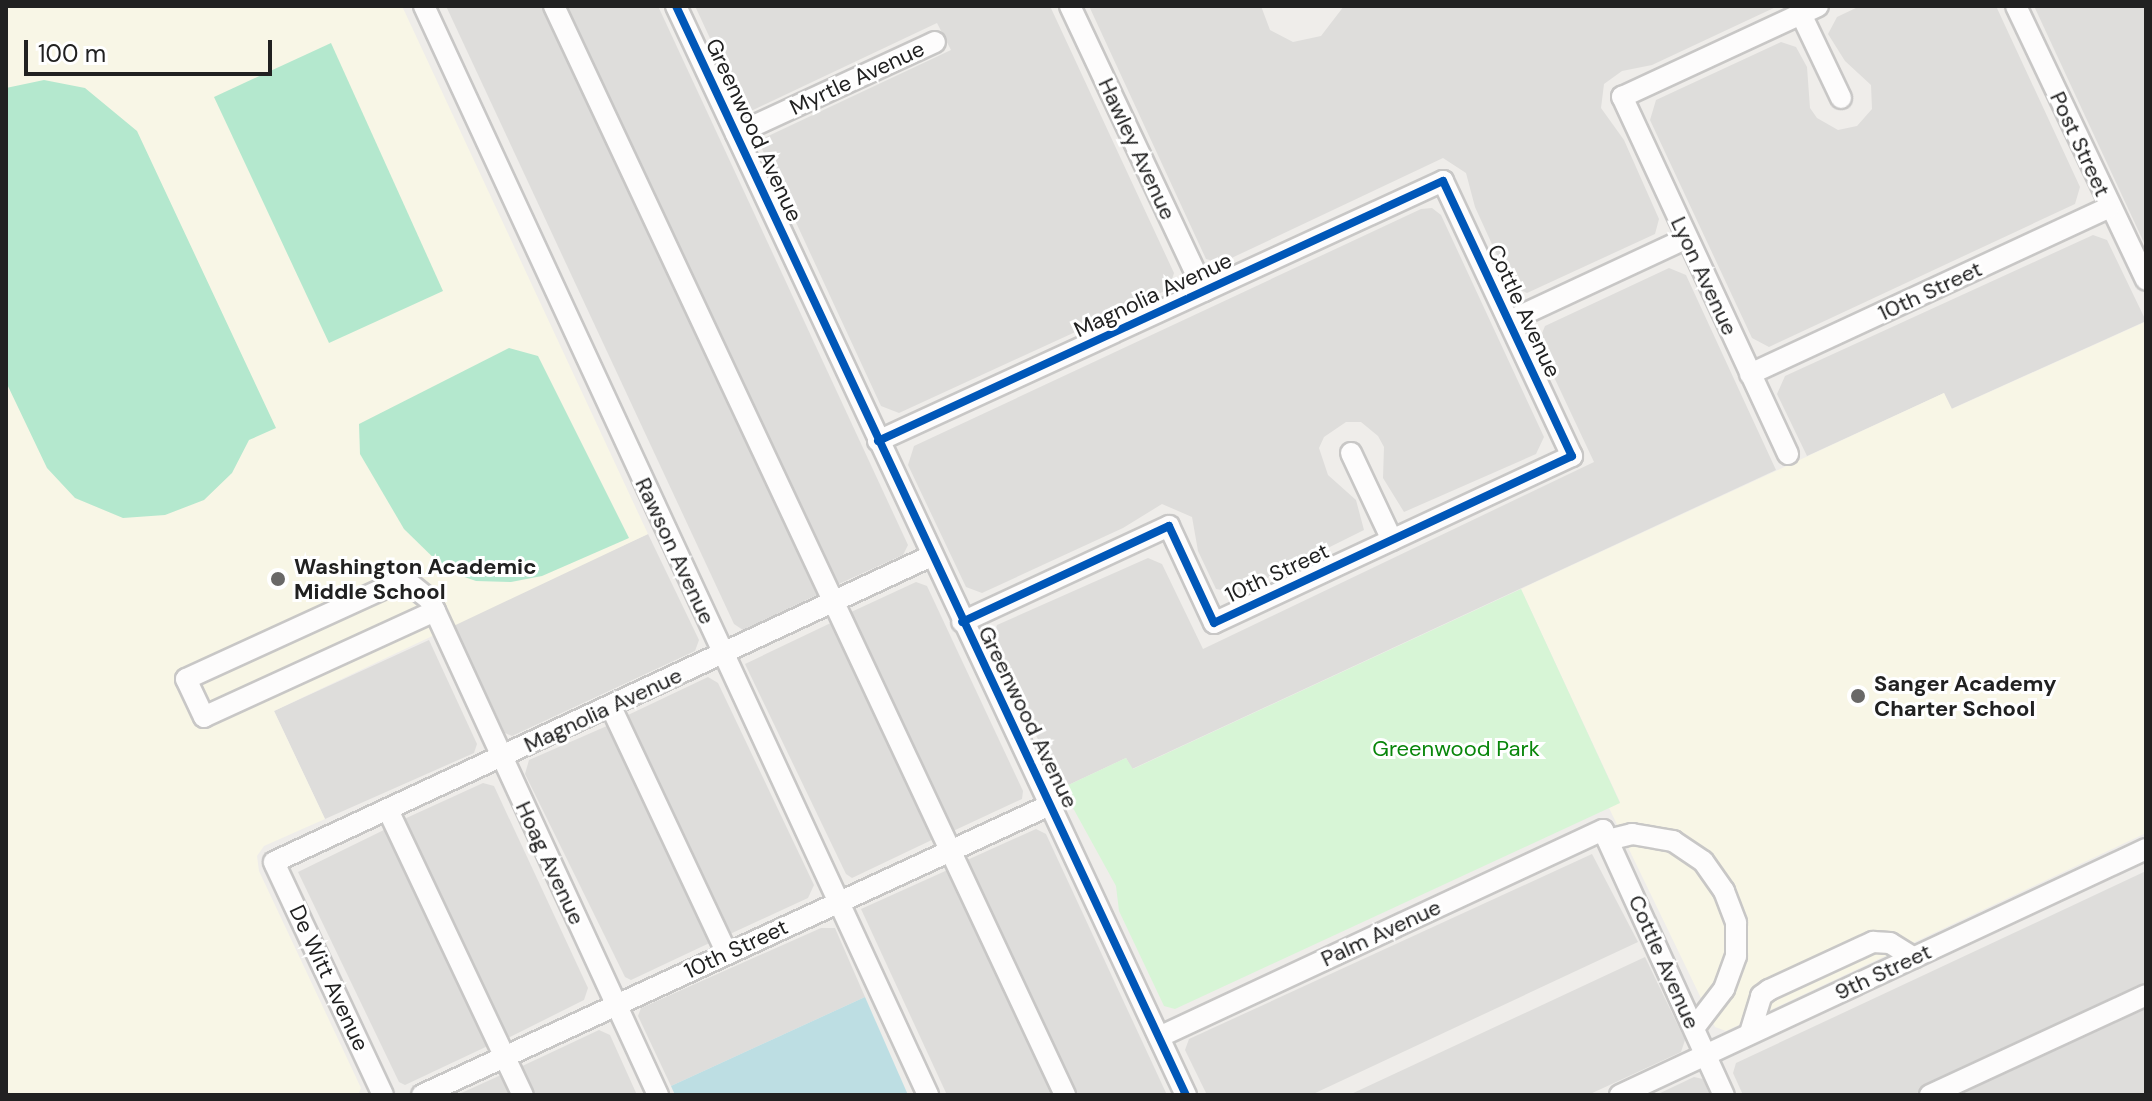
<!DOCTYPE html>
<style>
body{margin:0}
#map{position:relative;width:2152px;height:1101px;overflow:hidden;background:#efedea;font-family:"DM Sans",sans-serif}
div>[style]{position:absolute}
.residential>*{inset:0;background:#dedddb}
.education>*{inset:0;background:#f8f6e6}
.park>*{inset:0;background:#d7f5d6}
.pitch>*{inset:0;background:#b4e8ce}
.water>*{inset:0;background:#bddee3}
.roads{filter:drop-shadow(2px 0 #c8c7c6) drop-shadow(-2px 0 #c8c7c6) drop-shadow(0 2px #c8c7c6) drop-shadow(0 -2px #c8c7c6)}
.minor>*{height:20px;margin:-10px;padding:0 10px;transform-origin:10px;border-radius:10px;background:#fdfcfc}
.cycleway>*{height:8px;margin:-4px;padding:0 4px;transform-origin:4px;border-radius:4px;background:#0057b8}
.dots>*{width:22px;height:22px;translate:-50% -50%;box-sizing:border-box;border:4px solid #fff;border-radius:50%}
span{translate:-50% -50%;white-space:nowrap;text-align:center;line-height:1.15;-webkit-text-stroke:6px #fff;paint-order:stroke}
.street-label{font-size:22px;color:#212121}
.poi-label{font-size:22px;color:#212121;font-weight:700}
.left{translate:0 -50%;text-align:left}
.park-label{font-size:22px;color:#08860a}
.frame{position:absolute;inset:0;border:8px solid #212121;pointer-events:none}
.scale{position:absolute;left:24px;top:40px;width:248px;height:36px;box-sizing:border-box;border:4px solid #212121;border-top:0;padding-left:10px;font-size:24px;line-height:28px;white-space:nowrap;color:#212121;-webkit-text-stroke:6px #fff;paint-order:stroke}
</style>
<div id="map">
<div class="residential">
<div style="clip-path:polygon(446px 6px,544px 6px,817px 595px,743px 630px,734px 624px)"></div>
<div style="clip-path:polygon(561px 6px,658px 6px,908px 545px,903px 555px,832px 587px)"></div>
<div style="clip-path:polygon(695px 6px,1050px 6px,1174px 273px,1169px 289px,899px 413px,881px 406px,762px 149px,764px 138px,951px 50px,937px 23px,751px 111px,741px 105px)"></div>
<div style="clip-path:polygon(1089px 6px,1261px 6px,1270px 30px,1293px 42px,1321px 36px,1344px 6px,1778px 6px,1652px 65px,1622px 71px,1604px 84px,1601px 108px,1624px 140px,1659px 219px,1655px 234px,1527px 293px,1511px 286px,1475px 207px,1466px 173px,1443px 158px,1221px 263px,1206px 259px)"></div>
<div style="clip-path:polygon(1860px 6px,1996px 6px,2080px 187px,2075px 204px,1769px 347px,1752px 338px,1650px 120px,1656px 100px,1781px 42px,1796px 47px,1807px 67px,1810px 108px,1817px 118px,1838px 130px,1857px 126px,1872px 109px,1871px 85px,1845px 61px,1828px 34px,1837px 17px)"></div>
<div style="clip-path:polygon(2034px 6px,2146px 6px,2146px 247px)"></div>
<div style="clip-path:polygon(1432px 208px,1441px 215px,1544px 437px,1536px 454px,1404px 512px,1383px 478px,1384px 447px,1378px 436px,1361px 422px,1346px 422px,1324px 437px,1319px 448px,1328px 475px,1356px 500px,1364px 530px,1237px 593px,1216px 589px,1198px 551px,1192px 517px,1162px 504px,1123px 528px,982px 593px,966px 587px,908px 465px,914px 446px,1421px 209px)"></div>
<div style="clip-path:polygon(2093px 235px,2107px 240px,2146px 321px,1951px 409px,1944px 393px,1807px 456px,1777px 394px,1785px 376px)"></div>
<div style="clip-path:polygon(1669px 268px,1686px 275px,1776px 470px,1132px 769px,1126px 758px,1062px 788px,991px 644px,997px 625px,1148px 558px,1162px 564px,1203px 649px,1594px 462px,1538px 343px,1545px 326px)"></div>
<div style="clip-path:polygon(648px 534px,699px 640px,695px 651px,512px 736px,505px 733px,453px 623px)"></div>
<div style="clip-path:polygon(916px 582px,927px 586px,1023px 791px,1022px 799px,951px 832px,849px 613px)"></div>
<div style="clip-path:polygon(837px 620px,938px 837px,852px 878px,846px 874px,745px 664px)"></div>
<div style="clip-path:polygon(429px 640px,477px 744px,474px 753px,325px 819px,274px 711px)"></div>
<div style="clip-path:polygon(708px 677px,718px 683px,814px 885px,808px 898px,730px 934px,628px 715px)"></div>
<div style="clip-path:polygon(616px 722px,718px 939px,631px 980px,625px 977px,525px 774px,529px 760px)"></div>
<div style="clip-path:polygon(483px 783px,494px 786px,588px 988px,584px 1000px,504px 1040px,402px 820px)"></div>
<div style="clip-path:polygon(390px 827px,492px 1044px,405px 1085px,399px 1082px,298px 872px)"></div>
<div style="clip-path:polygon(1036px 829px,1046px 834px,1167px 1095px,1073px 1095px,965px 861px)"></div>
<div style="clip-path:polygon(1592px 854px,1638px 942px,1311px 1095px,1207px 1095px,1185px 1050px,1189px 1039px)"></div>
<div style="clip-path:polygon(952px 868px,1057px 1095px,947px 1095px,861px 909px)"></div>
<div style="clip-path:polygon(2146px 871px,2146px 986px,1913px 1095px,1743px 1095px,1733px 1073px,1736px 1063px)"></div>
<div style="clip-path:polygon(821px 928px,835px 928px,865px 997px,671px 1086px,638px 1016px,641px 1008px)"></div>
<div style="clip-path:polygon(1645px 957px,1685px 1040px,1681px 1052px,1588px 1095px,1349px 1095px)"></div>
<div style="clip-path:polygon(2146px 1005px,2146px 1095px,1952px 1095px)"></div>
<div style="clip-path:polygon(599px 1030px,610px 1035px,637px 1095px,527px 1095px,516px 1069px)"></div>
<div style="clip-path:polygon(501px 1075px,510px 1095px,457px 1095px)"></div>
<div style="clip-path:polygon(1694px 1077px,1703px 1079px,1710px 1095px,1656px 1095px)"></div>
</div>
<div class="education">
<div style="clip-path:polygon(6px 6px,402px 6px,648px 534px,274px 711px,325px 819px,264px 846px,257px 856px,259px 871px,361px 1088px,358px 1095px,6px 1095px)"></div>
<div style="clip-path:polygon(2146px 315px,2146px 833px,1726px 1031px,1715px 1027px,1609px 808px,1620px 802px,1521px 589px,1944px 393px,1952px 409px,2145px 322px)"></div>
</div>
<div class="park">
<div style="clip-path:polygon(1521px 589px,1620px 803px,1175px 1009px,1164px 1006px,1119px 911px,1116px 886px,1062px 788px,1126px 758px,1133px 769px)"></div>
</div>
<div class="pitch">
<div style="clip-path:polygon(331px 43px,443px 291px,329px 343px,214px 97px)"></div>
<div style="clip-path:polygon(44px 80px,85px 88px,137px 131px,276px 428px,249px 440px,232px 473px,204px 500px,165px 515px,123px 518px,75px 498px,47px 468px,6px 382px,6px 88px)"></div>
<div style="clip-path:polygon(509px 348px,538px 356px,629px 538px,542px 576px,511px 582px,476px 581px,447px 571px,404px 529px,360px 454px,359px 424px)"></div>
</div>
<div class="water">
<div style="clip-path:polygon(865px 997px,908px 1095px,675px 1095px,671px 1086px)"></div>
</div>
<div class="roads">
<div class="minor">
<div style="left:424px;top:6px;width:1200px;rotate:65.16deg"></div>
<div style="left:554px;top:6px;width:1203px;rotate:64.86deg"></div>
<div style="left:676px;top:6px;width:1203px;rotate:64.91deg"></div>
<div style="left:1070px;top:6px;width:315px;rotate:64.8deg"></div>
<div style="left:2016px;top:6px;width:303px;rotate:64.6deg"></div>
<div style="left:1801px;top:14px;width:93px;rotate:64.5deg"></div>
<div style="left:736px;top:134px;width:219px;rotate:-24.8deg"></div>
<div style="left:1509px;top:321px;width:196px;rotate:-25deg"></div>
<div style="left:1750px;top:374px;width:396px;rotate:-24.9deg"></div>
<div style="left:878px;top:441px;width:622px;rotate:-24.71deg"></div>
<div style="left:1443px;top:181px;width:304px;rotate:64.9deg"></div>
<div style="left:1572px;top:456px;width:395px;rotate:155deg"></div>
<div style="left:1214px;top:623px;width:107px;rotate:-114.9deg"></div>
<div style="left:1169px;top:526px;width:228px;rotate:155.1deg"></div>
<div style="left:1351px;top:453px;width:96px;rotate:64.8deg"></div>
<div style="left:1788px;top:454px;width:394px;rotate:-114.9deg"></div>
<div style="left:1622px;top:97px;width:216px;rotate:-24.9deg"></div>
<div style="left:404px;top:579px;width:33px;rotate:39deg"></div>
<div style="left:430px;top:600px;width:12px;rotate:66deg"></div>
<div style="left:435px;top:611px;width:254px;rotate:155.4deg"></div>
<div style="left:204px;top:717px;width:42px;rotate:-115.3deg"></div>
<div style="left:186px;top:679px;width:240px;rotate:-24.6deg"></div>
<div style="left:435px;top:611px;width:533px;rotate:65.26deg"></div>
<div style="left:611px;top:707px;width:273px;rotate:64.8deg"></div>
<div style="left:388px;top:810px;width:315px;rotate:64.7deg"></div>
<div style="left:1608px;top:840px;width:25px;rotate:-14deg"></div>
<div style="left:1632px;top:834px;width:42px;rotate:9.7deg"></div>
<div style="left:1673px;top:841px;width:36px;rotate:34deg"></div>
<div style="left:1703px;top:861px;width:37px;rotate:55deg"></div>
<div style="left:1724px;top:891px;width:34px;rotate:69deg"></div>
<div style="left:1736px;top:923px;width:33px;rotate:90deg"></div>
<div style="left:1736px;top:956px;width:35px;rotate:110deg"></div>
<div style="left:1724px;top:989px;width:49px;rotate:127.6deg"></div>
<div style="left:1750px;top:1033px;width:39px;rotate:-73deg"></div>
<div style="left:1761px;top:996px;width:10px;rotate:-37deg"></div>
<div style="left:1769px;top:990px;width:115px;rotate:-24.8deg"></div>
<div style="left:1873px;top:942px;width:17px;rotate:3deg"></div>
<div style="left:1890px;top:943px;width:28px;rotate:32deg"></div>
<div style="left:1159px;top:1037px;width:490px;rotate:-25deg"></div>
<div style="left:1603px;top:830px;width:291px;rotate:65.5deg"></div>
<div style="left:383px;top:1095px;width:257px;rotate:-115.1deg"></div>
<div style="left:274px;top:862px;width:725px;rotate:-24.97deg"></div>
<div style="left:422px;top:1095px;width:692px;rotate:-24.79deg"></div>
<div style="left:1620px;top:1095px;width:581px;rotate:-25.06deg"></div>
<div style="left:1930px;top:1095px;width:238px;rotate:-24.8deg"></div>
</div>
</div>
<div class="cycleway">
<div style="left:676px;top:6px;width:1203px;rotate:64.91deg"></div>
<div style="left:878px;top:441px;width:622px;rotate:-24.71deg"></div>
<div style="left:1443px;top:181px;width:304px;rotate:64.9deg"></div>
<div style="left:1572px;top:456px;width:395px;rotate:155deg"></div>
<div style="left:1214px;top:623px;width:107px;rotate:-114.9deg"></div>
<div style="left:1169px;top:526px;width:228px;rotate:155.1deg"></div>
</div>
<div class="dots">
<div style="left:278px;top:579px;background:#696867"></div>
<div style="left:1858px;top:696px;background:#696867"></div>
</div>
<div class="street-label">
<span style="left:857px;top:78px;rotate:-25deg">Myrtle Avenue</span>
<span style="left:754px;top:130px;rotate:65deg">Greenwood Avenue</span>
<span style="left:2080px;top:144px;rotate:65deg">Post Street</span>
<span style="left:1137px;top:149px;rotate:65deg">Hawley Avenue</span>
<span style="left:1704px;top:276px;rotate:65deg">Lyon Avenue</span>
<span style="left:1930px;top:291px;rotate:-25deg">10th Street</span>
<span style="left:1153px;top:295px;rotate:-25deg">Magnolia Avenue</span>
<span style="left:1524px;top:311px;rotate:65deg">Cottle Avenue</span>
<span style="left:675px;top:551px;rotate:65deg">Rawson Avenue</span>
<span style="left:1277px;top:573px;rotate:-25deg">10th Street</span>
<span style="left:603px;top:710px;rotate:-25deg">Magnolia Avenue</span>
<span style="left:1028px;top:717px;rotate:64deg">Greenwood Avenue</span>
<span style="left:550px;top:863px;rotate:65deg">Hoag Avenue</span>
<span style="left:1381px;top:933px;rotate:-25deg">Palm Avenue</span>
<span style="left:736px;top:949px;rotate:-25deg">10th Street</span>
<span style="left:1664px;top:962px;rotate:66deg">Cottle Avenue</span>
<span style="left:1883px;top:972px;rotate:-25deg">9th Street</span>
<span style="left:329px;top:978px;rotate:65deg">De Witt Avenue</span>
</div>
<div class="poi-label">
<span class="left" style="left:294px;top:579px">Washington Academic<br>Middle School</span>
<span class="left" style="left:1874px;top:696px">Sanger Academy<br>Charter School</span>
</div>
<div class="park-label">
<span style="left:1456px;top:749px">Greenwood Park</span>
</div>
<div class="frame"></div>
<div class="scale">100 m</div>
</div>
